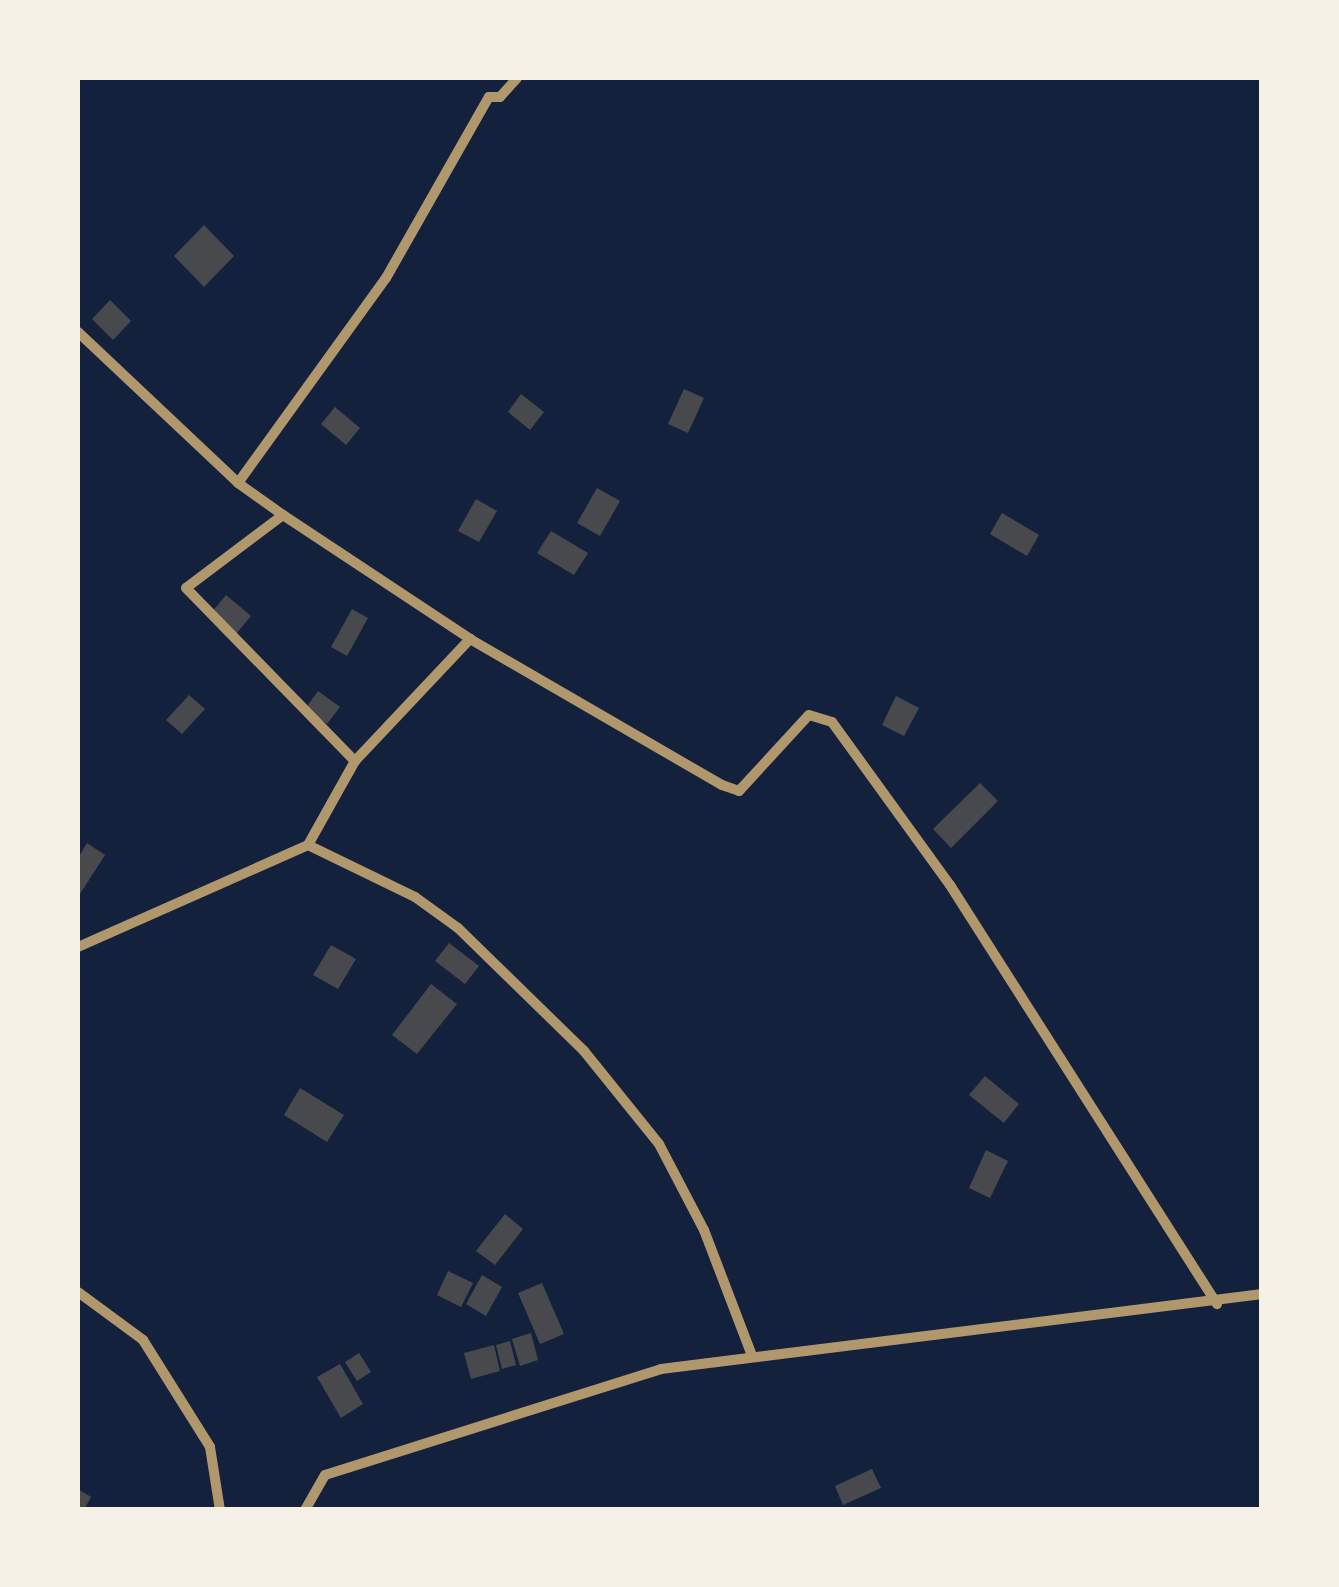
<!DOCTYPE html>
<style>
body{margin:0}
#map{position:relative;width:1339px;height:1587px;overflow:hidden;background:#14213d;font-family:"Roboto Serif",serif}
div>[style]{position:absolute}
.building>*{inset:0;background:#48494c}
.minor>*{height:10px;margin:-5px;padding:0 5px;transform-origin:5px;border-radius:5px;background:#b1986c}
span{translate:-50% -50%;white-space:nowrap;text-align:center;line-height:1.15;-webkit-text-stroke:8px #f6f1e7;paint-order:stroke}
.frame{position:absolute;inset:0;border:80px solid #f6f1e7;pointer-events:none}
</style>
<div id="map">
<div class="building">
<div style="clip-path:polygon(204px 225px,234px 256px,204px 287px,174px 256px)"></div>
<div style="clip-path:polygon(110px 300px,131px 321px,113px 340px,92px 319px)"></div>
<div style="clip-path:polygon(684px 389px,704px 398px,688px 433px,668px 424px)"></div>
<div style="clip-path:polygon(521px 394px,544px 412px,530px 430px,508px 412px)"></div>
<div style="clip-path:polygon(335px 407px,360px 428px,346px 445px,321px 424px)"></div>
<div style="clip-path:polygon(597px 488px,620px 501px,600px 536px,577px 523px)"></div>
<div style="clip-path:polygon(476px 499px,497px 511px,479px 542px,458px 531px)"></div>
<div style="clip-path:polygon(1002px 513px,1039px 535px,1027px 556px,990px 534px)"></div>
<div style="clip-path:polygon(551px 531px,588px 553px,574px 575px,537px 553px)"></div>
<div style="clip-path:polygon(226px 595px,251px 616px,236px 634px,211px 613px)"></div>
<div style="clip-path:polygon(352px 609px,368px 618px,347px 656px,331px 647px)"></div>
<div style="clip-path:polygon(318px 691px,340px 707px,327px 724px,305px 709px)"></div>
<div style="clip-path:polygon(189px 695px,205px 709px,182px 734px,166px 720px)"></div>
<div style="clip-path:polygon(896px 696px,919px 708px,904px 736px,882px 725px)"></div>
<div style="clip-path:polygon(980px 783px,998px 801px,951px 848px,933px 829px)"></div>
<div style="clip-path:polygon(87px 843px,105px 855px,78px 897px,78px 858px)"></div>
<div style="clip-path:polygon(449px 943px,479px 966px,465px 984px,435px 961px)"></div>
<div style="clip-path:polygon(331px 945px,356px 959px,338px 989px,313px 975px)"></div>
<div style="clip-path:polygon(431px 984px,457px 1004px,417px 1054px,392px 1035px)"></div>
<div style="clip-path:polygon(985px 1076px,1019px 1104px,1004px 1123px,969px 1095px)"></div>
<div style="clip-path:polygon(300px 1088px,344px 1115px,327px 1142px,284px 1115px)"></div>
<div style="clip-path:polygon(986px 1150px,1008px 1161px,990px 1198px,969px 1188px)"></div>
<div style="clip-path:polygon(505px 1214px,523px 1229px,495px 1265px,476px 1251px)"></div>
<div style="clip-path:polygon(448px 1271px,473px 1283px,461px 1307px,437px 1295px)"></div>
<div style="clip-path:polygon(482px 1275px,502px 1287px,486px 1316px,466px 1304px)"></div>
<div style="clip-path:polygon(542px 1283px,564px 1334px,540px 1344px,518px 1293px)"></div>
<div style="clip-path:polygon(531px 1333px,538px 1360px,520px 1366px,512px 1339px)"></div>
<div style="clip-path:polygon(510px 1341px,516px 1365px,502px 1369px,496px 1345px)"></div>
<div style="clip-path:polygon(494px 1345px,500px 1371px,471px 1379px,464px 1353px)"></div>
<div style="clip-path:polygon(359px 1353px,371px 1372px,357px 1381px,345px 1362px)"></div>
<div style="clip-path:polygon(340px 1364px,363px 1404px,341px 1418px,317px 1377px)"></div>
<div style="clip-path:polygon(872px 1469px,881px 1488px,843px 1505px,835px 1486px)"></div>
<div style="clip-path:polygon(78px 1489px,91px 1497px,84px 1510px,78px 1510px)"></div>
</div>
<div class="minor">
<div style="left:78px;top:332px;width:220px;rotate:43.3deg"></div>
<div style="left:238px;top:483px;width:55px;rotate:35.4deg"></div>
<div style="left:283px;top:515px;width:224px;rotate:33.5deg"></div>
<div style="left:470px;top:639px;width:291px;rotate:30.1deg"></div>
<div style="left:722px;top:785px;width:18px;rotate:19deg"></div>
<div style="left:739px;top:791px;width:103px;rotate:-47.4deg"></div>
<div style="left:809px;top:715px;width:24px;rotate:17deg"></div>
<div style="left:832px;top:722px;width:201px;rotate:54.1deg"></div>
<div style="left:950px;top:885px;width:497px;rotate:57.5deg"></div>
<div style="left:238px;top:483px;width:253px;rotate:-54.2deg"></div>
<div style="left:386px;top:278px;width:208px;rotate:-60.4deg"></div>
<div style="left:489px;top:97px;width:11px"></div>
<div style="left:500px;top:97px;width:25px;rotate:-48deg"></div>
<div style="left:283px;top:515px;width:121px;rotate:143deg"></div>
<div style="left:186px;top:588px;width:242px;rotate:45.7deg"></div>
<div style="left:308px;top:845px;width:119px;rotate:25.9deg"></div>
<div style="left:415px;top:897px;width:53px;rotate:35.8deg"></div>
<div style="left:458px;top:928px;width:176px;rotate:44.3deg"></div>
<div style="left:584px;top:1051px;width:119px;rotate:51.1deg"></div>
<div style="left:659px;top:1144px;width:97px;rotate:62.4deg"></div>
<div style="left:704px;top:1230px;width:132px;rotate:69.1deg"></div>
<div style="left:78px;top:947px;width:252px;rotate:-23.9deg"></div>
<div style="left:308px;top:845px;width:96px;rotate:-60.8deg"></div>
<div style="left:355px;top:761px;width:168px;rotate:-46.7deg"></div>
<div style="left:78px;top:1292px;width:81px;rotate:36.4deg"></div>
<div style="left:143px;top:1340px;width:126px;rotate:57.9deg"></div>
<div style="left:210px;top:1447px;width:64px;rotate:81deg"></div>
<div style="left:305px;top:1510px;width:40px;rotate:-60.3deg"></div>
<div style="left:325px;top:1475px;width:352px;rotate:-17.5deg"></div>
<div style="left:661px;top:1369px;width:606px;rotate:-7.11deg"></div>
</div>
<div class="frame"></div>
</div>
